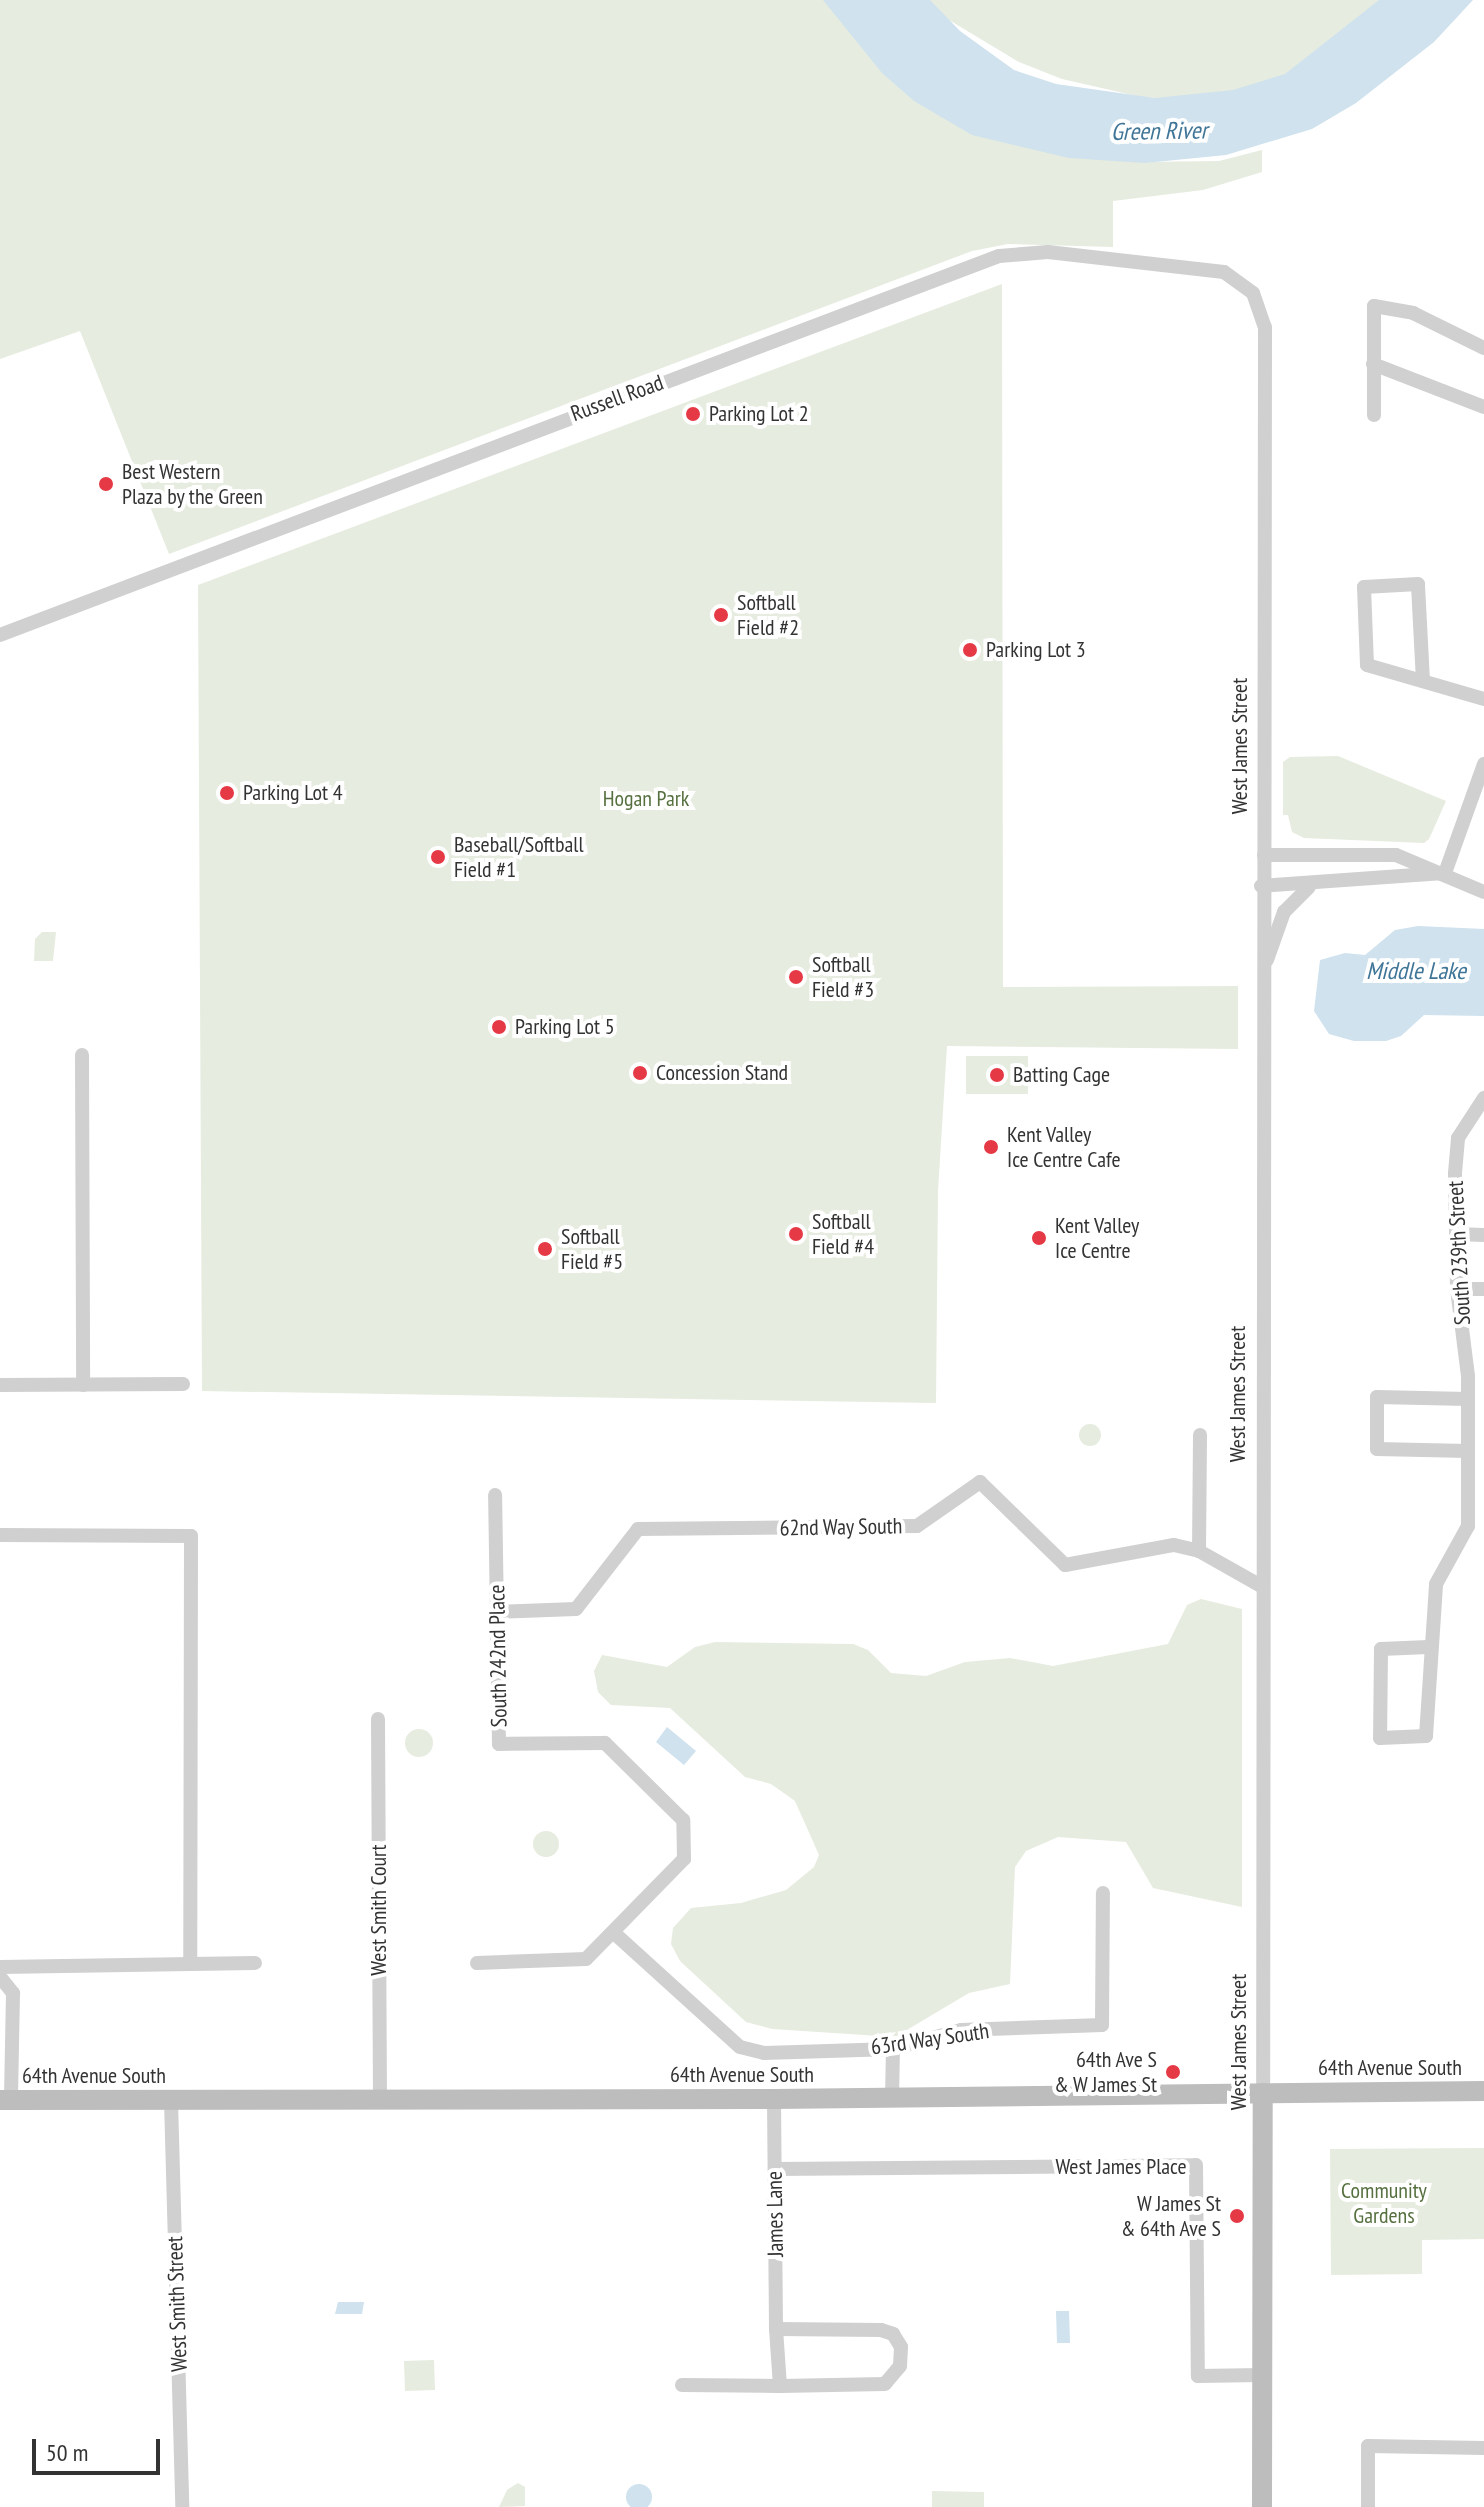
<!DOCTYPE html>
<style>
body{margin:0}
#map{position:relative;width:1484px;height:2507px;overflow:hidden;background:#fff;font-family:"PT Sans Narrow",sans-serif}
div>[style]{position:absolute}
.green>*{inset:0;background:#e6ecdf}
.round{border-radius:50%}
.water>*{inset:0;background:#cfe2ee}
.street>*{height:14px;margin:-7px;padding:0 7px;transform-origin:7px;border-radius:7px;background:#d0d0d0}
.secondary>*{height:20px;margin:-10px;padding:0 10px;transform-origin:10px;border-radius:10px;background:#bdbdbd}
.dots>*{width:22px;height:22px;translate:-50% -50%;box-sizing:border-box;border:4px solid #fff;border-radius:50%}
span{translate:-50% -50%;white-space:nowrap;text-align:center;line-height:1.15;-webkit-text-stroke:8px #fff;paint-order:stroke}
.street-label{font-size:22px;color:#333}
.poi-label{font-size:22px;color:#333}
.left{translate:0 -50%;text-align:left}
.right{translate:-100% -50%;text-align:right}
.park-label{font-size:22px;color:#56703f}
.water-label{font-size:24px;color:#3f7597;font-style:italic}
.scale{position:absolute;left:32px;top:2439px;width:128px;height:36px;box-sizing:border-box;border:4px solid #333;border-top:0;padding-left:10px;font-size:24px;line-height:28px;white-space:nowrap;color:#333;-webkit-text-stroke:6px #fff;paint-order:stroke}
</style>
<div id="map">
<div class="green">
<div style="clip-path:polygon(0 0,832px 0,1140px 162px,1219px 161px,1262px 150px,1262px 172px,1203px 190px,1113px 201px,1113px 247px,1008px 244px,972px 251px,169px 554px,80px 331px,0 359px)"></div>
<div style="clip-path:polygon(928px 0,1385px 0,1305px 65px,1271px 82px,1191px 100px,1141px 97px,1062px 79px,1019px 62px,939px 14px)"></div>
<div style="clip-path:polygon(1002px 284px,1003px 987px,1238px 986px,1238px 1049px,947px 1046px,938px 1191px,936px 1403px,202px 1391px,198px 585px)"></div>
<div style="clip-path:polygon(1338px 756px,1446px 801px,1429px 839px,1424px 843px,1304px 838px,1292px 832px,1288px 815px,1283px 815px,1283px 762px,1290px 757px)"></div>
<div style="clip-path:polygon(42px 932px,56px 932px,53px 961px,34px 961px,35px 939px)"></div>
<div style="clip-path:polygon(966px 1056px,1028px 1056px,1028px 1094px,966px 1094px)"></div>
<div class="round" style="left:1079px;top:1424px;width:22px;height:22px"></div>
<div style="clip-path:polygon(1201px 1599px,1242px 1609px,1242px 1907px,1153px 1888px,1126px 1842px,1058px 1837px,1026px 1851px,1015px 1867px,1010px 1984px,969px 1993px,895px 2037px,772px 2029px,746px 2022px,680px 1961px,671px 1944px,673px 1928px,691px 1908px,741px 1903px,786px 1890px,814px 1867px,819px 1855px,795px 1801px,771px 1784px,745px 1777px,670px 1708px,611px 1705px,598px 1692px,594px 1671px,602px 1655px,667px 1667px,695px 1647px,715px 1642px,853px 1644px,868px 1650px,891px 1673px,926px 1676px,965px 1662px,1010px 1658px,1053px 1666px,1168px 1644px,1187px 1605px)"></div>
<div class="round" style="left:405px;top:1729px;width:28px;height:28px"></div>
<div class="round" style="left:533px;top:1831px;width:26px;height:26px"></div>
<div style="clip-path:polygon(1484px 2148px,1484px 2239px,1422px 2240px,1422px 2274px,1331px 2275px,1330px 2149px)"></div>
<div style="clip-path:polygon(434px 2360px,435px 2390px,405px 2391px,404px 2361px)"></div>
<div style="clip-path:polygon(518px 2483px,525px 2487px,525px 2506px,499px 2507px,507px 2490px)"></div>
<div style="clip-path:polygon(932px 2491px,984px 2492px,984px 2507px,932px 2507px)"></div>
</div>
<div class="water">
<div style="clip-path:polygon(823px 0,930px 0,960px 31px,1014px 70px,1056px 84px,1155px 98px,1233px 90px,1285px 74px,1379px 0,1473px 0,1434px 42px,1356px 103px,1312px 129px,1226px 155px,1145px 163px,1069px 158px,972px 135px,914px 101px,882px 73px)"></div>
<div style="clip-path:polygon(1418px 926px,1484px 929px,1484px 1016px,1424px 1015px,1401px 1036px,1386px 1041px,1354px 1041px,1329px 1034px,1314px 1011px,1320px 960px,1345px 953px,1365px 955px,1395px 930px)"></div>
<div style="clip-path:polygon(667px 1727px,696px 1751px,684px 1765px,656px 1742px)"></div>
<div style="clip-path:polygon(338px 2302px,364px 2302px,362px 2314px,335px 2314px)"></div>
<div style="clip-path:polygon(1056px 2311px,1069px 2311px,1070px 2343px,1057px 2343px)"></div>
<div class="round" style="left:626px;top:2484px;width:26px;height:26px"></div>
</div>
<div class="street">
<div style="left:1373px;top:364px;width:119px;rotate:21.2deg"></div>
<div style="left:1374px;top:415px;width:109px;rotate:-90deg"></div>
<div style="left:1374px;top:306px;width:40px;rotate:10deg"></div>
<div style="left:1413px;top:313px;width:79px;rotate:26.2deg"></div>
<div style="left:0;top:635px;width:1068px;rotate:-20.78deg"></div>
<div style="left:999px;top:256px;width:49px;rotate:-4.7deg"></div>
<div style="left:1048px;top:252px;width:177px;rotate:6.5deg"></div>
<div style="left:1224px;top:272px;width:36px;rotate:36deg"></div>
<div style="left:1253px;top:293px;width:36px;rotate:71deg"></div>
<div style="left:1265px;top:327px;width:1766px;rotate:90.06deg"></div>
<div style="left:1423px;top:681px;width:97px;rotate:-93deg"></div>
<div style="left:1418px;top:584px;width:54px;rotate:176.8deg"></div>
<div style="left:1364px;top:587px;width:78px;rotate:87.8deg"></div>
<div style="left:1367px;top:665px;width:122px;rotate:16.2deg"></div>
<div style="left:1264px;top:855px;width:132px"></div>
<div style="left:1396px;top:855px;width:95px;rotate:22.8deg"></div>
<div style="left:1445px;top:873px;width:116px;rotate:-70.3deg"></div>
<div style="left:1261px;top:886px;width:183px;rotate:-4.1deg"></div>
<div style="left:1267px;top:960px;width:51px;rotate:-70.5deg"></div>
<div style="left:1284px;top:912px;width:35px;rotate:-45deg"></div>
<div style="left:82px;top:1055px;width:330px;rotate:89.8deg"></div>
<div style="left:1456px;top:1234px;width:28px;rotate:2deg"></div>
<div style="left:1457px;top:1289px;width:27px"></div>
<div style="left:0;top:1385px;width:183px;rotate:-0.3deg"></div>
<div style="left:1468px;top:1399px;width:91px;rotate:-178.7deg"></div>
<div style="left:1377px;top:1397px;width:52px;rotate:90deg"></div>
<div style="left:1377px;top:1449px;width:91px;rotate:1.3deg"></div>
<div style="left:0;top:1535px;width:191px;rotate:0.3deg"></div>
<div style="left:191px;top:1536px;width:428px;rotate:90.1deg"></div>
<div style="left:1199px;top:1551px;width:116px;rotate:-89.5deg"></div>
<div style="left:497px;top:1612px;width:79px;rotate:-2.2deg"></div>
<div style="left:576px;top:1609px;width:101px;rotate:-52.2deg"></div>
<div style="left:638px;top:1529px;width:279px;rotate:-0.6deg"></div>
<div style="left:917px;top:1526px;width:77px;rotate:-34.9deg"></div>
<div style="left:980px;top:1482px;width:119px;rotate:44.3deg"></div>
<div style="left:1065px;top:1565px;width:111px;rotate:-10.4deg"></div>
<div style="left:1174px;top:1545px;width:26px;rotate:13deg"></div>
<div style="left:1199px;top:1551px;width:71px;rotate:29.4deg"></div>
<div style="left:1428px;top:1647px;width:47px;rotate:177.6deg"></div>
<div style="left:1381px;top:1649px;width:89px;rotate:90.6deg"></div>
<div style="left:1380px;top:1738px;width:46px;rotate:-2.5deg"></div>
<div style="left:1426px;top:1736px;width:152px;rotate:-86.2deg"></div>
<div style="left:1436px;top:1584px;width:66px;rotate:-61.1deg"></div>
<div style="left:1468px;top:1526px;width:150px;rotate:-90deg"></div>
<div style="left:1468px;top:1376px;width:88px;rotate:-97.2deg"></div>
<div style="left:1457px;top:1289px;width:116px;rotate:-91deg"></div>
<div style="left:1455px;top:1173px;width:35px;rotate:-85deg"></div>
<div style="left:1458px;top:1138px;width:48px;rotate:-57deg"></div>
<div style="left:378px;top:1719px;width:382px;rotate:89.7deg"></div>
<div style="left:613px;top:1932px;width:171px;rotate:42.2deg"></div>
<div style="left:740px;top:2047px;width:25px;rotate:14deg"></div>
<div style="left:764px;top:2053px;width:129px;rotate:-1.8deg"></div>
<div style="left:893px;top:2049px;width:71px;rotate:-15.6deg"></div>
<div style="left:961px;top:2030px;width:141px;rotate:-2deg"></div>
<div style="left:1102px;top:2025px;width:132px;rotate:-89.6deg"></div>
<div style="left:477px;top:1963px;width:109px;rotate:-2.1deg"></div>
<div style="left:586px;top:1959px;width:140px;rotate:-45.6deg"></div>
<div style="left:684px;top:1859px;width:39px;rotate:-91deg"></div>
<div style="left:683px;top:1820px;width:110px;rotate:-135.4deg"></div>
<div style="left:605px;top:1743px;width:106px;rotate:179.5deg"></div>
<div style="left:499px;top:1744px;width:249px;rotate:-90.9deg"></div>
<div style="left:0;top:1967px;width:255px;rotate:-0.9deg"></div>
<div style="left:0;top:1977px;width:21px;rotate:51deg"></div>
<div style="left:13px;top:1993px;width:107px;rotate:91.1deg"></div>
<div style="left:774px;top:2099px;width:230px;rotate:89.5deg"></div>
<div style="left:892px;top:2099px;width:50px;rotate:-88.9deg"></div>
<div style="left:171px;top:2101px;width:406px;rotate:88.4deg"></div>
<div style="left:775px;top:2169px;width:421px;rotate:-0.5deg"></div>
<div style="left:1196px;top:2165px;width:211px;rotate:89.5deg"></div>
<div style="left:1198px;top:2376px;width:63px;rotate:-0.9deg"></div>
<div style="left:682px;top:2385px;width:98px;rotate:0.6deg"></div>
<div style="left:780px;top:2386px;width:57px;rotate:-94deg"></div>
<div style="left:776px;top:2329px;width:105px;rotate:0.5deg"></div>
<div style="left:881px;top:2330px;width:13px;rotate:18deg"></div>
<div style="left:893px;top:2334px;width:15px;rotate:58deg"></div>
<div style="left:901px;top:2347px;width:19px;rotate:93deg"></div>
<div style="left:900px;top:2366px;width:23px;rotate:130deg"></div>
<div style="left:885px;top:2384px;width:105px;rotate:178.9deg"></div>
<div style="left:1368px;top:2507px;width:61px;rotate:-90deg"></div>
<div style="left:1368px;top:2446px;width:116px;rotate:1deg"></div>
</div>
<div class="secondary">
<div style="left:0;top:2100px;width:774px;rotate:-0.07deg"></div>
<div style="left:774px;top:2099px;width:710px;rotate:-0.65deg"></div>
<div style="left:1262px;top:2507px;width:414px;rotate:-89.9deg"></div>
</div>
<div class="dots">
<div style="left:693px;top:414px;background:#e63946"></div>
<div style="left:106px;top:484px;background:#e63946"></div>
<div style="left:721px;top:615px;background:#e63946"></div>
<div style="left:970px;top:650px;background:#e63946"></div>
<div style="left:227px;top:793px;background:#e63946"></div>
<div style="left:438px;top:857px;background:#e63946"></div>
<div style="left:796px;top:977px;background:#e63946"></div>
<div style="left:499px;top:1027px;background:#e63946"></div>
<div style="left:640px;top:1073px;background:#e63946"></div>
<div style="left:997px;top:1075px;background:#e63946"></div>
<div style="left:991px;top:1147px;background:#e63946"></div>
<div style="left:796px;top:1234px;background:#e63946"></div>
<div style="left:1039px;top:1238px;background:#e63946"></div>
<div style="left:545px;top:1249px;background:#e63946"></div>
<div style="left:1173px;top:2072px;background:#e63946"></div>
<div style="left:1237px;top:2216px;background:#e63946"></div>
</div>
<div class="street-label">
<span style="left:617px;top:398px;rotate:-20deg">Russell Road</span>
<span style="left:1240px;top:746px;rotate:-90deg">West James Street</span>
<span style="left:1459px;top:1253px;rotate:-93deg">South 239th Street</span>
<span style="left:1238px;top:1394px;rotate:-90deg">West James Street</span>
<span style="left:841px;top:1527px;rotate:-1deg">62nd Way South</span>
<span style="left:498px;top:1656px;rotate:-91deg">South 242nd Place</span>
<span style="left:379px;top:1910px;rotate:-90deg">West Smith Court</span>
<span style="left:930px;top:2039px;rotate:-8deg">63rd Way South</span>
<span style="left:1239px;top:2042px;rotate:-90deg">West James Street</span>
<span style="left:1390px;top:2068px">64th Avenue South</span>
<span style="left:742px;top:2075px">64th Avenue South</span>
<span style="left:94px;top:2076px">64th Avenue South</span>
<span style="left:1121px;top:2167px">West James Place</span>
<span style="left:775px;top:2214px;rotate:-91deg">James Lane</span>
<span style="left:177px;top:2304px;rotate:-92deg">West Smith Street</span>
</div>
<div class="poi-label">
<span class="left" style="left:709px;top:414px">Parking Lot 2</span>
<span class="left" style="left:122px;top:484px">Best Western<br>Plaza by the Green</span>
<span class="left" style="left:737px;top:615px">Softball<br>Field #2</span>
<span class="left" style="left:986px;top:650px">Parking Lot 3</span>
<span class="left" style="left:243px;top:793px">Parking Lot 4</span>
<span class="left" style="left:454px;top:857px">Baseball/Softball<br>Field #1</span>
<span class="left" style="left:812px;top:977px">Softball<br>Field #3</span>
<span class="left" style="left:515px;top:1027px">Parking Lot 5</span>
<span class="left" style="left:656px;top:1073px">Concession Stand</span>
<span class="left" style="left:1013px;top:1075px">Batting Cage</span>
<span class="left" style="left:1007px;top:1147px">Kent Valley<br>Ice Centre Cafe</span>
<span class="left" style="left:812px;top:1234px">Softball<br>Field #4</span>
<span class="left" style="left:1055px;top:1238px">Kent Valley<br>Ice Centre</span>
<span class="left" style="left:561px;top:1249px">Softball<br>Field #5</span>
<span class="right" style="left:1157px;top:2072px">64th Ave S<br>&amp; W James St</span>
<span class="right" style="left:1221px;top:2216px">W James St<br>&amp; 64th Ave S</span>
</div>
<div class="park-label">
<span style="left:646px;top:799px">Hogan Park</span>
<span style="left:1384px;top:2203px">Community<br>Gardens</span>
</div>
<div class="water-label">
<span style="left:1159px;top:131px;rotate:-1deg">Green River</span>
<span style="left:1416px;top:971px">Middle Lake</span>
</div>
<div class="scale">50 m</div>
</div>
